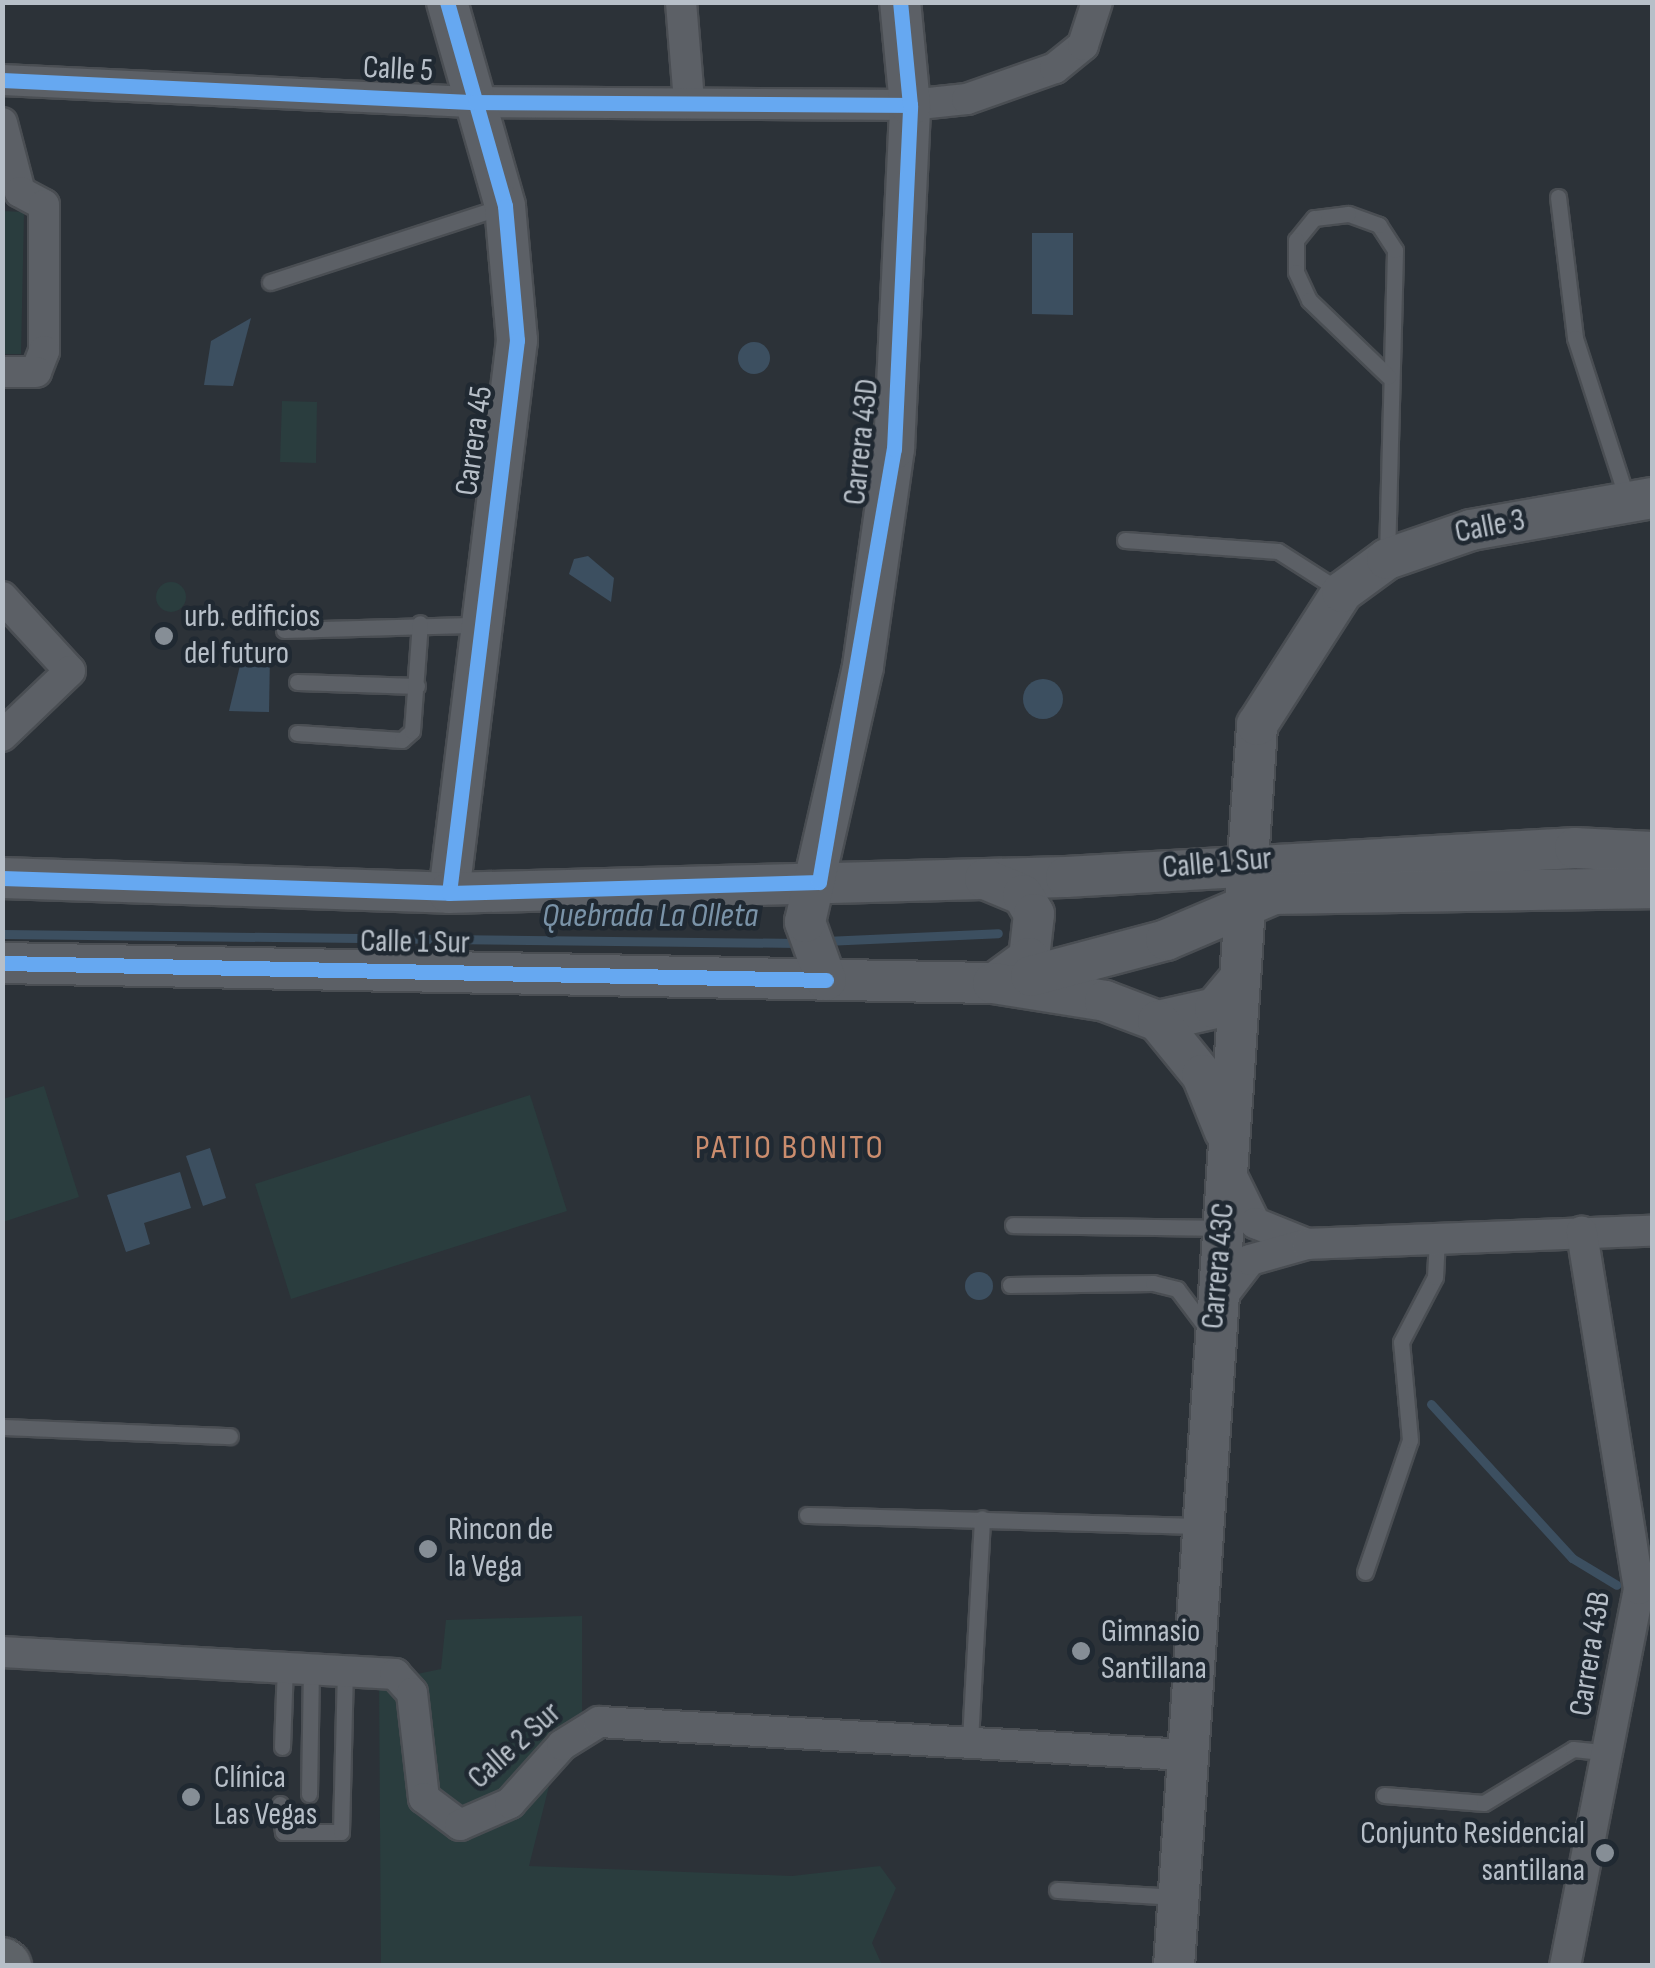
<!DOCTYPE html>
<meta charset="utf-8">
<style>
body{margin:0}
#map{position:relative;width:1655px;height:1968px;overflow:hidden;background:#2c3238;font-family:"Sofia Sans Condensed",sans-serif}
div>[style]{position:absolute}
.green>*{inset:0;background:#2a3d3e}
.round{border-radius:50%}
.water>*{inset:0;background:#3c4f60}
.stream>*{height:9px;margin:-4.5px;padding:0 4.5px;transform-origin:4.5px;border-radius:4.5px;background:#3c4f60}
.roads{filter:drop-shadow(2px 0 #4a4e53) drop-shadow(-2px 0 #4a4e53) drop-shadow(0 2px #4a4e53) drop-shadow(0 -2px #4a4e53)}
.service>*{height:15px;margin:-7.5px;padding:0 7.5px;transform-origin:7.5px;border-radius:7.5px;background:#5c6066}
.minor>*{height:30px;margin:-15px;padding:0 15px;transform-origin:15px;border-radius:15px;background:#5c6066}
.tertiary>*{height:40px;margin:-20px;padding:0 20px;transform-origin:20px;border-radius:20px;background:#5c6066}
.primary>*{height:50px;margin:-25px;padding:0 25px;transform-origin:25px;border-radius:25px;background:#5e6368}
.cycleway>*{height:15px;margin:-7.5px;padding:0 7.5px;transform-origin:7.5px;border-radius:7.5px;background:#66a8f1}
.dots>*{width:28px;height:28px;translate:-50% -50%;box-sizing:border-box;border:5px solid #202932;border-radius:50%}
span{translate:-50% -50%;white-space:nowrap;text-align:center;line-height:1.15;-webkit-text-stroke:9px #202932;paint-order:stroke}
.street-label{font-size:32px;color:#b7bfc8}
.poi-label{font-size:32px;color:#b7bfc8}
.left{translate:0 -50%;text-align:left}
.right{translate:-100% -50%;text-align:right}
.water-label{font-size:35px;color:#7a93a8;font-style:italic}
.neighbourhood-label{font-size:35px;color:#cb8d6e;letter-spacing:2.5px}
.frame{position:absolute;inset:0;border:5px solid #b7bfc8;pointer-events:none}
</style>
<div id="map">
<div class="green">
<div style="clip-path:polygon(3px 211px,24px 212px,21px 354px,3px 354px)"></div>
<div style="clip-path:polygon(282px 401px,317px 402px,316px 463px,280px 462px)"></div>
<div class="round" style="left:156px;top:582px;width:30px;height:30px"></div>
<div style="clip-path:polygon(44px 1086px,79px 1197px,3px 1222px,3px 1099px)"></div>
<div style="clip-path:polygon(530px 1095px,567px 1211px,291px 1299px,255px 1184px)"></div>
<div style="clip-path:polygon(582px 1616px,582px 1718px,562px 1734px,529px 1866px,792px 1876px,880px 1866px,896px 1888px,872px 1943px,882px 1965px,381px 1965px,379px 1682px,441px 1669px,446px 1620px)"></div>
</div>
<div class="water">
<div style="clip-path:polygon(1032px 233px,1073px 233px,1073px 315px,1032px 314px)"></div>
<div style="clip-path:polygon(251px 318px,233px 386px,204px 385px,211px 341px)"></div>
<div class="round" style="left:738px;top:342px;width:32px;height:32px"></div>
<div style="clip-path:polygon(588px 556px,614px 578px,611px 602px,569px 574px,574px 559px)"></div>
<div style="clip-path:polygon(243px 653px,270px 653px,269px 712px,229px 711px)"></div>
<div class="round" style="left:1023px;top:679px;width:40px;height:40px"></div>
<div style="clip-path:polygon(210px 1148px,226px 1198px,203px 1206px,186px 1156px)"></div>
<div style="clip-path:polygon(180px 1172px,191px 1208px,144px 1223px,150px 1244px,126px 1252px,107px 1195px)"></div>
<div class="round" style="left:965px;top:1272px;width:28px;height:28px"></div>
</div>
<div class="stream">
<div style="left:2px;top:934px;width:798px;rotate:0.65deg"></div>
<div style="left:825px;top:941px;width:173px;rotate:-2.6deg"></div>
<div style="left:1431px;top:1404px;width:209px;rotate:47.5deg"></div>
<div style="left:1572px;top:1558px;width:52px;rotate:31deg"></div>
</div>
<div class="roads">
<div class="service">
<div style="left:1558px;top:197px;width:142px;rotate:83.1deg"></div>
<div style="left:1575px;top:338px;width:169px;rotate:72.1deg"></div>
<div style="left:270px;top:282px;width:243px;rotate:-18deg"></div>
<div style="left:1125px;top:540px;width:153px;rotate:4.1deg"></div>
<div style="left:1278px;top:551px;width:72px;rotate:32.6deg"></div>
<div style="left:1387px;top:557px;width:307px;rotate:-88.5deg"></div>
<div style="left:1395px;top:250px;width:30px;rotate:-123deg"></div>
<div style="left:1379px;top:225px;width:33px;rotate:-160deg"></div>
<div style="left:1348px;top:214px;width:34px;rotate:173deg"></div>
<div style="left:1314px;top:218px;width:28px;rotate:129deg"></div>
<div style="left:1296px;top:240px;width:32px;rotate:90deg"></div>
<div style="left:1296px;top:272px;width:31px;rotate:65deg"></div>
<div style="left:1309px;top:300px;width:110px;rotate:43.9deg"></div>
<div style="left:284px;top:630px;width:196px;rotate:-1.5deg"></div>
<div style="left:297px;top:682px;width:120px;rotate:1.9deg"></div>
<div style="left:297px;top:733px;width:105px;rotate:3.8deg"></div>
<div style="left:402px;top:740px;width:13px;rotate:-42deg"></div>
<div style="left:412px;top:731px;width:108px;rotate:-85.8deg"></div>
<div style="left:1013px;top:1225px;width:209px;rotate:0.8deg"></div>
<div style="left:1010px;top:1285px;width:143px;rotate:-0.8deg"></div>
<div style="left:1153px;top:1283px;width:25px;rotate:14deg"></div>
<div style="left:1177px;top:1289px;width:51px;rotate:52.9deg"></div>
<div style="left:2px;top:1427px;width:228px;rotate:2.3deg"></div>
<div style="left:807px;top:1515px;width:392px;rotate:1.6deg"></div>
<div style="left:1365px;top:1572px;width:139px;rotate:-71.2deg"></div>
<div style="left:1410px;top:1440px;width:98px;rotate:-95.2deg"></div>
<div style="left:1401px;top:1342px;width:73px;rotate:-62.4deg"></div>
<div style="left:1435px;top:1277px;width:38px;rotate:-87deg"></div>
<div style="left:970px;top:1741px;width:223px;rotate:-86.9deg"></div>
<div style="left:282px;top:1747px;width:81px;rotate:-87.9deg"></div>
<div style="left:309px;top:1794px;width:126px;rotate:-89.1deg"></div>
<div style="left:1384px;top:1795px;width:100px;rotate:4.6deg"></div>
<div style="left:1484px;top:1803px;width:104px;rotate:-31.2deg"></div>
<div style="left:1573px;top:1749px;width:38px;rotate:6deg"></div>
<div style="left:280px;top:1804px;width:28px;rotate:84deg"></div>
<div style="left:283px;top:1832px;width:58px"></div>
<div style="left:341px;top:1832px;width:163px;rotate:-88.6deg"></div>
<div style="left:1057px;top:1890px;width:121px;rotate:3.3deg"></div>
</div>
<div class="minor">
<div style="left:681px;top:2px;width:100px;rotate:85.4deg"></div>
<div style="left:2px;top:80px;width:474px;rotate:2.7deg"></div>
<div style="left:475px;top:102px;width:435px;rotate:0.4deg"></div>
<div style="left:910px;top:105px;width:57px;rotate:-6deg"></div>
<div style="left:967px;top:99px;width:93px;rotate:-19.4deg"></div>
<div style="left:1055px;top:68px;width:36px;rotate:-39deg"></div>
<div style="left:1083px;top:45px;width:45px;rotate:-72deg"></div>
<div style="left:2px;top:123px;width:71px;rotate:75.4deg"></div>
<div style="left:20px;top:192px;width:27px;rotate:28deg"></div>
<div style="left:44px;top:205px;width:146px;rotate:90deg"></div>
<div style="left:44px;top:351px;width:22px;rotate:111deg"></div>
<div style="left:36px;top:372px;width:34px;rotate:180deg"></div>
<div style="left:2px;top:597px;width:100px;rotate:47.4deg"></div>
<div style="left:70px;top:671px;width:94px;rotate:136.3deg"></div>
<div style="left:1231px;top:1174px;width:55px;rotate:63.9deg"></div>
<div style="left:1255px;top:1223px;width:56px;rotate:22deg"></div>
<div style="left:1220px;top:1299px;width:49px;rotate:-52.4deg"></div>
<div style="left:1250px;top:1260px;width:59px;rotate:-15.7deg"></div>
<div style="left:1307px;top:1244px;width:345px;rotate:-2.2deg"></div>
<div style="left:2px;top:1652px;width:394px;rotate:3.2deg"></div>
<div style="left:395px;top:1674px;width:25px;rotate:48deg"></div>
<div style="left:412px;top:1693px;width:106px;rotate:83.5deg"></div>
<div style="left:424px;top:1798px;width:45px;rotate:36.9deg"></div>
<div style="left:460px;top:1825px;width:55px;rotate:-23.7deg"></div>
<div style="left:510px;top:1803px;width:78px;rotate:-48.1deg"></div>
<div style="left:562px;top:1745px;width:44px;rotate:-31.9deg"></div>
<div style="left:599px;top:1722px;width:589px;rotate:3.21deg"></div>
<div style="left:1565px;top:1966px;width:384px;rotate:-78.9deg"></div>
<div style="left:1639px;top:1589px;width:362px;rotate:-99.1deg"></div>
</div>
<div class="tertiary">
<div style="left:447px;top:2px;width:212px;rotate:74.1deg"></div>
<div style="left:505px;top:206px;width:135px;rotate:84.9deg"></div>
<div style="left:517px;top:340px;width:557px;rotate:97.01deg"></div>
<div style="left:2px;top:878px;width:447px;rotate:1.9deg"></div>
<div style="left:449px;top:893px;width:617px;rotate:-1.49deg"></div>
<div style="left:1066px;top:877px;width:510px;rotate:-3.26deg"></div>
<div style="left:1575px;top:848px;width:77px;rotate:3deg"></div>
<div style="left:985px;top:879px;width:41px;rotate:22.8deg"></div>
<div style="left:1023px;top:895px;width:22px;rotate:60deg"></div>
<div style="left:1034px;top:914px;width:44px;rotate:96.5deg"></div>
<div style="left:1029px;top:958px;width:41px;rotate:144deg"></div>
<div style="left:2px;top:963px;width:991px;rotate:1.16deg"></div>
<div style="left:993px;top:983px;width:113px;rotate:9.1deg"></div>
<div style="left:1105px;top:1001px;width:57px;rotate:20.7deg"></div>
<div style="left:1158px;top:1021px;width:58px;rotate:-12.8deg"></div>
<div style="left:1215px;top:1008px;width:39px;rotate:-50deg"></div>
<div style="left:1031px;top:976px;width:140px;rotate:-14.9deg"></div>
<div style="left:1166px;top:940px;width:117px;rotate:-23.1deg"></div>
<div style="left:1274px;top:894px;width:378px;rotate:-0.9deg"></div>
<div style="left:826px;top:980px;width:62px;rotate:-109.9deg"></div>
<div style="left:805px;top:922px;width:262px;rotate:-77.2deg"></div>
<div style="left:863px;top:666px;width:219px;rotate:-81.9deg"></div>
<div style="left:894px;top:449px;width:344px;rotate:-87.3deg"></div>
<div style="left:910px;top:105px;width:103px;rotate:-95.5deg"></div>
<div style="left:1158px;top:1021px;width:70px;rotate:50.8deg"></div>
<div style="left:1202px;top:1075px;width:61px;rotate:68deg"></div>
<div style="left:1174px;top:1966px;width:1244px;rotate:-86.17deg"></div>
<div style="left:1257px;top:725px;width:158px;rotate:-57.4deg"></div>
<div style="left:1342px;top:592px;width:56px;rotate:-36.3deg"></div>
<div style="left:1387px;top:559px;width:89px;rotate:-19deg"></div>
<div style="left:1471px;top:530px;width:184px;rotate:-10deg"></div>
</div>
<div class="primary">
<div style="left:2px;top:1963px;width:5px;rotate:37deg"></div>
</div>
</div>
<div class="cycleway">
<div style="left:447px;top:2px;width:212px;rotate:74.1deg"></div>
<div style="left:505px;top:206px;width:135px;rotate:84.9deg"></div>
<div style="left:517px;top:340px;width:557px;rotate:97.01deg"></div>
<div style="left:2px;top:80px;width:474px;rotate:2.7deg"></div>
<div style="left:475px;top:102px;width:435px;rotate:0.4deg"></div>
<div style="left:2px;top:878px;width:447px;rotate:1.9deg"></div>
<div style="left:449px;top:893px;width:370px;rotate:-1.7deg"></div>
<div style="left:819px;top:882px;width:439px;rotate:-80.2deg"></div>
<div style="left:894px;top:449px;width:344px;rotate:-87.3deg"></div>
<div style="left:910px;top:105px;width:103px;rotate:-95.5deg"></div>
<div style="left:2px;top:963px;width:824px;rotate:1.18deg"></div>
</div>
<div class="dots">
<div style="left:164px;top:636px;background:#868e96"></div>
<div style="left:428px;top:1549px;background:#868e96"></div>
<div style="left:1081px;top:1651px;background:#868e96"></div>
<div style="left:191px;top:1797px;background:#868e96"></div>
<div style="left:1605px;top:1853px;background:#868e96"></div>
</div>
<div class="street-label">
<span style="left:398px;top:70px;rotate:3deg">Calle 5</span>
<span style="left:475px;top:441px;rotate:-82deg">Carrera 45</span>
<span style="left:862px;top:442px;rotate:-84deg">Carrera 43D</span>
<span style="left:1490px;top:527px;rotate:-11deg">Calle 3</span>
<span style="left:1217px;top:864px;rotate:-5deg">Calle 1 Sur</span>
<span style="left:415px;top:943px;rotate:1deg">Calle 1 Sur</span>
<span style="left:1219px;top:1266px;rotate:-85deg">Carrera 43C</span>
<span style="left:1591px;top:1654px;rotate:-81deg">Carrera 43B</span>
<span style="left:515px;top:1746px;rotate:-42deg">Calle 2 Sur</span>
</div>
<div class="poi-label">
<span class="left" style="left:184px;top:636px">urb. edificios<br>del futuro</span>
<span class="left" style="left:448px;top:1549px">Rincon de<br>la Vega</span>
<span class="left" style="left:1101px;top:1651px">Gimnasio<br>Santillana</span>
<span class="left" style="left:214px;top:1797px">Clínica<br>Las Vegas</span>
<span class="right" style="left:1585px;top:1853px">Conjunto Residencial<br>santillana</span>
</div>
<div class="water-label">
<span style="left:650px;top:916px">Quebrada La Olleta</span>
</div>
<div class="neighbourhood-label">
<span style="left:790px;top:1148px">PATIO BONITO</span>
</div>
<div class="frame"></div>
</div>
